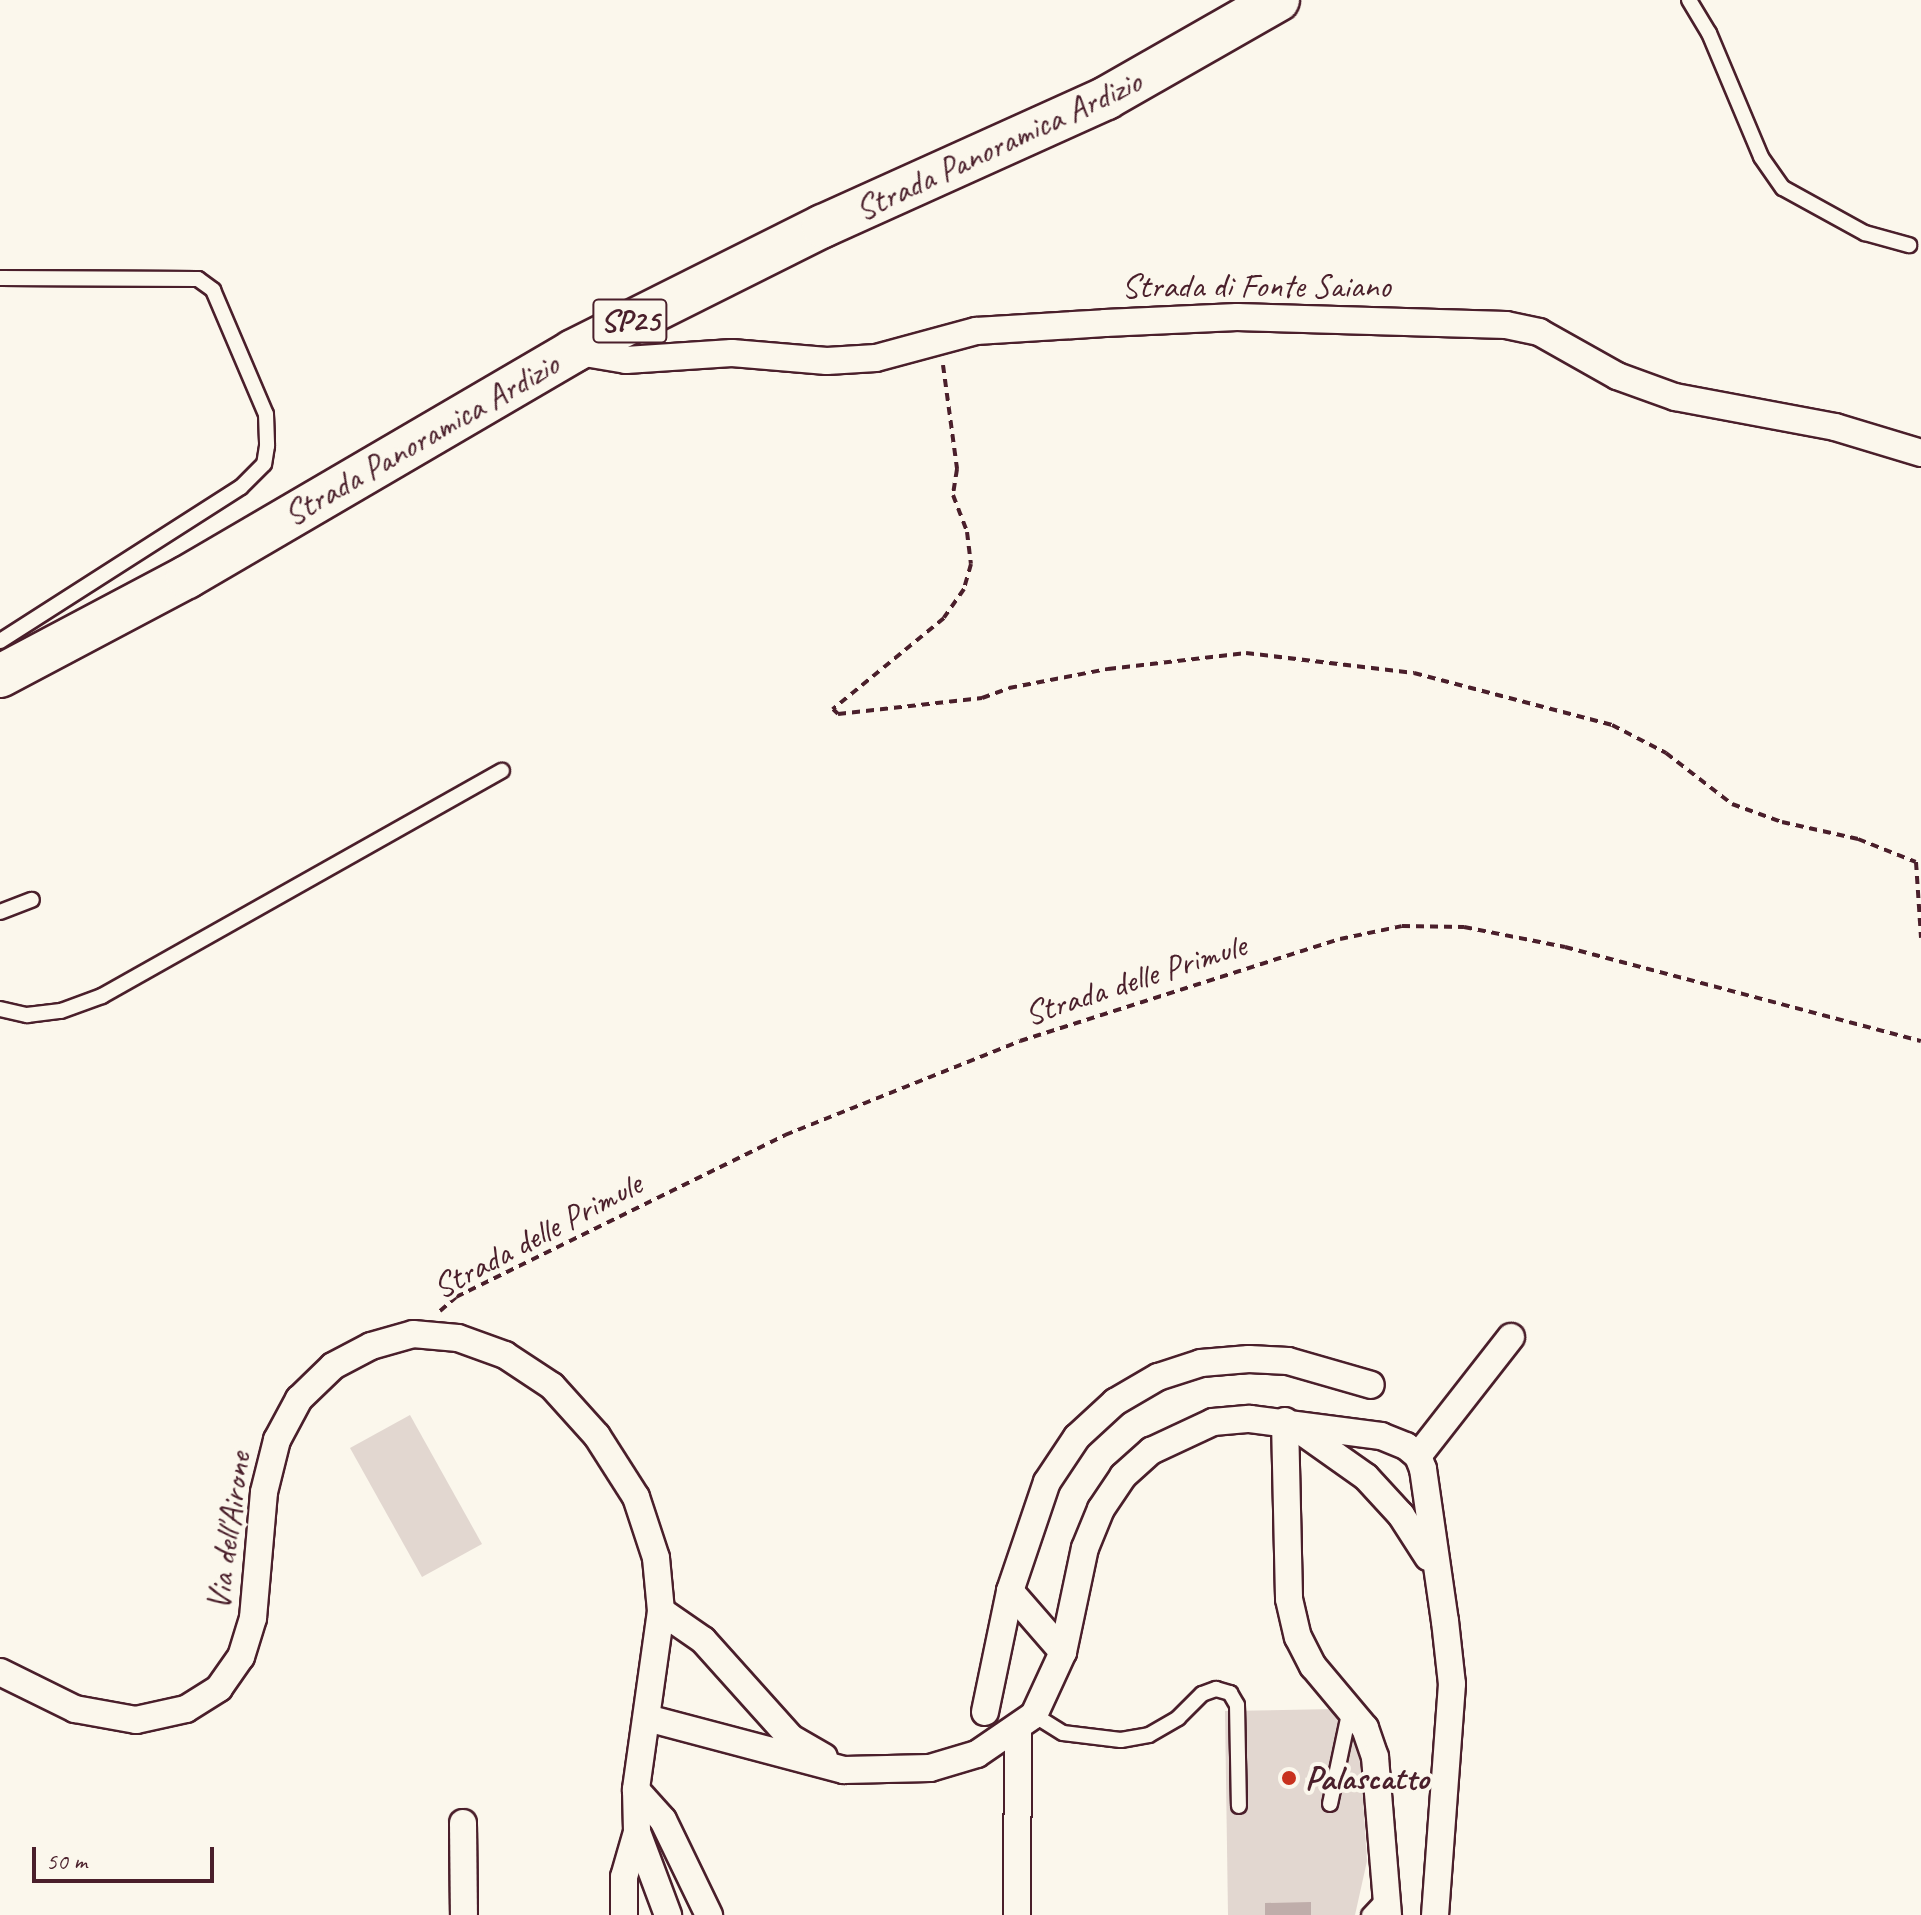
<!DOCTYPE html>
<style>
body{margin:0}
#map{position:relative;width:1921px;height:1915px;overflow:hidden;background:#fbf7ec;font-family:Caveat,sans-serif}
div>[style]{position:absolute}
.green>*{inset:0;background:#e2d7d0}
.water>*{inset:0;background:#bfadaa}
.path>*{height:4px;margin-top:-2px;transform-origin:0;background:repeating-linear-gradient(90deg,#4a1f2b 0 8px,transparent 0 14px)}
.roads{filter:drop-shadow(2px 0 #4a1f2b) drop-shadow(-2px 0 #4a1f2b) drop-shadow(0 2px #4a1f2b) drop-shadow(0 -2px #4a1f2b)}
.lane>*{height:14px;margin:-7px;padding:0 7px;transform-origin:7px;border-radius:7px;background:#fbf7ec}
.street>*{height:26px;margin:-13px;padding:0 13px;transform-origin:13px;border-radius:13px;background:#fbf7ec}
.primary>*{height:42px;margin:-21px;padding:0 21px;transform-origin:21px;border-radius:21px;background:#fbf7ec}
.dots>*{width:22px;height:22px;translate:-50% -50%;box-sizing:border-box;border:4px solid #fbf7ec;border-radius:50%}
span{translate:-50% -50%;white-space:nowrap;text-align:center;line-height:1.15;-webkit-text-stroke:8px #fbf7ec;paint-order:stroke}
.shield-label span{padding:2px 6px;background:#fbf7ec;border:2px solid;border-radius:6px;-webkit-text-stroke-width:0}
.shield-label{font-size:32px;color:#4a1f2b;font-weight:700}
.street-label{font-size:34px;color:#4a1f2b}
.poi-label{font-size:34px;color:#4a1f2b;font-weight:700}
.left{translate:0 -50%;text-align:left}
.scale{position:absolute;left:32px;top:1847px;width:182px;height:36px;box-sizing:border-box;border:4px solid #4a1f2b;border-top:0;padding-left:10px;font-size:24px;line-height:28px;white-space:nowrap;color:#4a1f2b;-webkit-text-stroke:6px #fbf7ec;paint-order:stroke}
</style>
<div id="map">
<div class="green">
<div style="clip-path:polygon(410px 1415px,482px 1544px,422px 1577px,350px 1448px)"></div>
<div style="clip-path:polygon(1335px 1709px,1353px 1730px,1360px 1752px,1367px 1861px,1355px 1915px,1228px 1915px,1225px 1711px)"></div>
</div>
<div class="water">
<div style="clip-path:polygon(1311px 1902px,1311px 1915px,1265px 1915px,1265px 1903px)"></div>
</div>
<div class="path">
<div style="left:943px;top:365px;width:105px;rotate:82.3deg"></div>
<div style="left:957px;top:469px;width:26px;rotate:99deg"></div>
<div style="left:953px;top:495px;width:40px;rotate:69deg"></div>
<div style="left:967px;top:532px;width:32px;rotate:83deg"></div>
<div style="left:971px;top:564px;width:26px;rotate:106deg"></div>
<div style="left:964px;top:589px;width:35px;rotate:125deg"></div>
<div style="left:944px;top:618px;width:144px;rotate:140.7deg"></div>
<div style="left:833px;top:709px;width:7px;rotate:45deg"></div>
<div style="left:838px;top:714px;width:145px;rotate:-6.3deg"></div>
<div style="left:982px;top:698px;width:29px;rotate:-20deg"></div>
<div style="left:1009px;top:688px;width:101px;rotate:-10.9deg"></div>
<div style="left:1108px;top:669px;width:139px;rotate:-6.6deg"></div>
<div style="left:1246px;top:653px;width:169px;rotate:6.8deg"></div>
<div style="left:1414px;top:673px;width:205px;rotate:14.7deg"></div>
<div style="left:1612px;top:725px;width:61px;rotate:27.4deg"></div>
<div style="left:1666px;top:753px;width:83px;rotate:37.7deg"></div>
<div style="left:1732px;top:804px;width:53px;rotate:19.8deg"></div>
<div style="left:1782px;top:822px;width:78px;rotate:12.6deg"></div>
<div style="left:1858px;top:839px;width:62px;rotate:21.6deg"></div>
<div style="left:1916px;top:862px;width:76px;rotate:86.2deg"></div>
<div style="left:440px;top:1311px;width:21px;rotate:-41deg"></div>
<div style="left:456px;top:1297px;width:367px;rotate:-26.2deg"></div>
<div style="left:785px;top:1135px;width:253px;rotate:-21.8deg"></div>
<div style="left:1020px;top:1041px;width:336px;rotate:-17.7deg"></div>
<div style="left:1340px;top:939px;width:63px;rotate:-11.8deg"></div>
<div style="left:1402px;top:926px;width:62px;rotate:0.9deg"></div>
<div style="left:1464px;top:927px;width:103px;rotate:11.2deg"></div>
<div style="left:1565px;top:947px;width:368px;rotate:14.8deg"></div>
</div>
<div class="roads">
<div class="lane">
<div style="left:1689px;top:0;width:39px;rotate:59deg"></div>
<div style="left:1709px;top:33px;width:134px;rotate:67.2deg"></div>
<div style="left:1761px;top:157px;width:38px;rotate:55deg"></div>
<div style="left:1783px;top:188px;width:94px;rotate:28.8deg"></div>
<div style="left:1865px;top:233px;width:46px;rotate:15.3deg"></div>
<div style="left:0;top:278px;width:198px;rotate:0.3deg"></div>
<div style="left:198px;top:279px;width:19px;rotate:36deg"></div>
<div style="left:213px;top:290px;width:135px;rotate:66.9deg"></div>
<div style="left:266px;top:414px;width:32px;rotate:88deg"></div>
<div style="left:267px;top:446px;width:18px;rotate:99deg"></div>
<div style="left:264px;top:464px;width:33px;rotate:135deg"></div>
<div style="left:241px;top:487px;width:286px;rotate:147.4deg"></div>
<div style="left:0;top:912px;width:34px;rotate:-21deg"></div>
<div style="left:0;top:1009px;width:28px;rotate:13deg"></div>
<div style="left:27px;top:1015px;width:34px;rotate:-7deg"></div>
<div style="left:61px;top:1011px;width:44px;rotate:-20.1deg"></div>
<div style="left:102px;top:996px;width:459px;rotate:-29.4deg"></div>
<div style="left:1034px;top:1715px;width:34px;rotate:32deg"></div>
<div style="left:1063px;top:1733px;width:58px;rotate:6.9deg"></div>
<div style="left:1121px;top:1740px;width:28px;rotate:-10deg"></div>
<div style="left:1149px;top:1735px;width:34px;rotate:-30deg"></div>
<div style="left:1178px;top:1718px;width:34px;rotate:-45deg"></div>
<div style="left:1202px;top:1694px;width:15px;rotate:-20deg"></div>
<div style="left:1216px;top:1689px;width:15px;rotate:16deg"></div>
<div style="left:1230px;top:1693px;width:14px;rotate:60deg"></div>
<div style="left:1237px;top:1705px;width:101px;rotate:88.9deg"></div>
<div style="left:1330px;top:1804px;width:97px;rotate:-78.1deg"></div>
<div style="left:1369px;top:1915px;width:23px;rotate:-47deg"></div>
</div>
<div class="street">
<div style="left:573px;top:351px;width:54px;rotate:9.6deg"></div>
<div style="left:626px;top:360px;width:106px;rotate:-3.8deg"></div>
<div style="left:732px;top:353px;width:95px;rotate:4.8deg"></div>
<div style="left:827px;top:361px;width:49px;rotate:-3.5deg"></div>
<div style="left:876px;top:358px;width:104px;rotate:-15.1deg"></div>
<div style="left:976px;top:331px;width:129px;rotate:-3.5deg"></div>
<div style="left:1105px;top:323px;width:132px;rotate:-2.6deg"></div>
<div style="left:1237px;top:317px;width:269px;rotate:1.7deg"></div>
<div style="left:1506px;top:325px;width:34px;rotate:12deg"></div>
<div style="left:1539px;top:332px;width:90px;rotate:29.4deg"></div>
<div style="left:1617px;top:376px;width:62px;rotate:19.9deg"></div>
<div style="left:1675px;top:397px;width:163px;rotate:10.6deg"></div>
<div style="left:1835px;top:427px;width:90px;rotate:16.8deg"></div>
<div style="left:1285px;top:1421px;width:178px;rotate:88.7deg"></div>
<div style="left:1289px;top:1599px;width:39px;rotate:77deg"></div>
<div style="left:1298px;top:1637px;width:33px;rotate:63deg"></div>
<div style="left:1313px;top:1666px;width:81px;rotate:50deg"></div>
<div style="left:1365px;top:1728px;width:31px;rotate:71deg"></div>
<div style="left:1375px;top:1757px;width:159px;rotate:85.3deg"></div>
<div style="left:1298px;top:1429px;width:83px;rotate:35.2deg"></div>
<div style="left:1366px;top:1477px;width:52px;rotate:47.4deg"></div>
<div style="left:1401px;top:1515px;width:50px;rotate:57.3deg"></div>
<div style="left:1418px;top:1456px;width:151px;rotate:-52deg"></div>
<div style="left:1010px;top:1591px;width:81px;rotate:49deg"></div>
<div style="left:661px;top:1611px;width:51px;rotate:34.6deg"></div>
<div style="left:703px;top:1640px;width:132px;rotate:48.1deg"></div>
<div style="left:791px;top:1738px;width:38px;rotate:30deg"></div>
<div style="left:0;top:1672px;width:84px;rotate:26.3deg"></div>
<div style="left:75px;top:1709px;width:62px;rotate:10.2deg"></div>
<div style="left:136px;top:1720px;width:51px;rotate:-12.4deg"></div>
<div style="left:186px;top:1709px;width:39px;rotate:-32deg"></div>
<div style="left:219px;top:1688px;width:38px;rotate:-55deg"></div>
<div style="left:241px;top:1657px;width:41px;rotate:-72.9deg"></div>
<div style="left:253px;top:1618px;width:126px;rotate:-85deg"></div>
<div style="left:264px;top:1492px;width:54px;rotate:-76deg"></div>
<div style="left:277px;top:1440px;width:47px;rotate:-61.8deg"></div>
<div style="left:299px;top:1399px;width:47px;rotate:-44.1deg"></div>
<div style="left:333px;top:1366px;width:43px;rotate:-27.8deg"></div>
<div style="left:371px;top:1346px;width:44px;rotate:-15.9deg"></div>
<div style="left:413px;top:1334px;width:45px;rotate:5.1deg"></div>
<div style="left:458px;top:1338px;width:50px;rotate:19.9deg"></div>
<div style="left:505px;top:1355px;width:56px;rotate:33.4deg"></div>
<div style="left:552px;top:1386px;width:67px;rotate:48deg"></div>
<div style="left:597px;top:1436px;width:72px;rotate:57.4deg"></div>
<div style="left:636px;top:1497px;width:64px;rotate:71.8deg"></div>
<div style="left:656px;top:1558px;width:53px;rotate:84.6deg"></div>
<div style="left:661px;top:1611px;width:181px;rotate:98deg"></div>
<div style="left:636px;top:1790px;width:42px;rotate:88.6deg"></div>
<div style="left:637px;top:1832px;width:89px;rotate:69.5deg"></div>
<div style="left:985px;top:1712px;width:124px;rotate:-78.3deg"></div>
<div style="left:1010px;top:1591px;width:115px;rotate:-71.3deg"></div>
<div style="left:1047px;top:1482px;width:54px;rotate:-56.3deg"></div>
<div style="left:1077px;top:1437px;width:52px;rotate:-42.6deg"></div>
<div style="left:1115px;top:1402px;width:50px;rotate:-30.2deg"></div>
<div style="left:1158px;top:1377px;width:45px;rotate:-18deg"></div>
<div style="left:1201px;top:1363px;width:48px;rotate:-4.8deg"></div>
<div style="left:1249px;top:1359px;width:39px;rotate:3deg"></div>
<div style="left:1288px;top:1361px;width:86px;rotate:16.1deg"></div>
<div style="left:647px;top:1718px;width:204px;rotate:14.8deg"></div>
<div style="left:844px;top:1770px;width:86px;rotate:-1.3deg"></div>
<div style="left:930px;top:1768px;width:49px;rotate:-16.6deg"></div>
<div style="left:977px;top:1754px;width:69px;rotate:-34.4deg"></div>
<div style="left:1034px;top:1715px;width:69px;rotate:-65.3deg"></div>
<div style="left:1063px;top:1652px;width:106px;rotate:-78.1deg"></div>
<div style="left:1085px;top:1548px;width:42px;rotate:-67.7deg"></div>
<div style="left:1101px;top:1509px;width:40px;rotate:-56deg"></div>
<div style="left:1123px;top:1476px;width:38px;rotate:-42deg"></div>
<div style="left:1151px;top:1451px;width:68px;rotate:-25.1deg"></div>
<div style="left:1213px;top:1422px;width:37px;rotate:-5deg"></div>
<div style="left:1250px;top:1419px;width:132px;rotate:7.4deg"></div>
<div style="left:1381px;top:1436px;width:27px;rotate:22deg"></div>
<div style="left:1406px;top:1446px;width:16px;rotate:40deg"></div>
<div style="left:1418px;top:1456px;width:14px;rotate:69deg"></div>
<div style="left:1423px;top:1469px;width:154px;rotate:81.8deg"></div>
<div style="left:1445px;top:1621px;width:63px;rotate:83.7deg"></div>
<div style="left:1452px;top:1684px;width:232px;rotate:94.2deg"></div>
<div style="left:636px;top:1790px;width:40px;rotate:48deg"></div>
<div style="left:663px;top:1820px;width:106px;rotate:64.2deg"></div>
<div style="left:463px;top:1823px;width:92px;rotate:89.4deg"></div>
<div style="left:624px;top:1915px;width:38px;rotate:-90deg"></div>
<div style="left:624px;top:1877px;width:47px;rotate:-73.9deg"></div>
<div style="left:1017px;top:1915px;width:186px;rotate:-89.7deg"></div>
</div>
<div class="primary">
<div style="left:0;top:676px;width:212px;rotate:-27.9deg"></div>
<div style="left:187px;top:577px;width:447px;rotate:-30.3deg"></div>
<div style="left:573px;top:351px;width:280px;rotate:-26.6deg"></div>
<div style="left:823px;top:226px;width:311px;rotate:-24.3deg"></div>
<div style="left:1106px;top:98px;width:198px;rotate:-29.7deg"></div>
</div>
</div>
<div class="dots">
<div style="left:1289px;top:1778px;background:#c8321e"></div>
</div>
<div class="shield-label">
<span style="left:630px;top:321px">SP25</span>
</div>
<div class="street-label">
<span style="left:998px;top:145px;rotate:-25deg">Strada Panoramica Ardizio</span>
<span style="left:1256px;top:286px">Strada di Fonte Saiano</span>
<span style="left:421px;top:439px;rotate:-30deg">Strada Panoramica Ardizio</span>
<span style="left:1135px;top:979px;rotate:-18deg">Strada delle Primule</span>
<span style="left:537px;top:1235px;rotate:-28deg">Strada delle Primule</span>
<span style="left:228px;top:1531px;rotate:-82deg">Via dell'Airone</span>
</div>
<div class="poi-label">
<span class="left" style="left:1305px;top:1778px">Palascatto</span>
</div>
<div class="scale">50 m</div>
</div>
